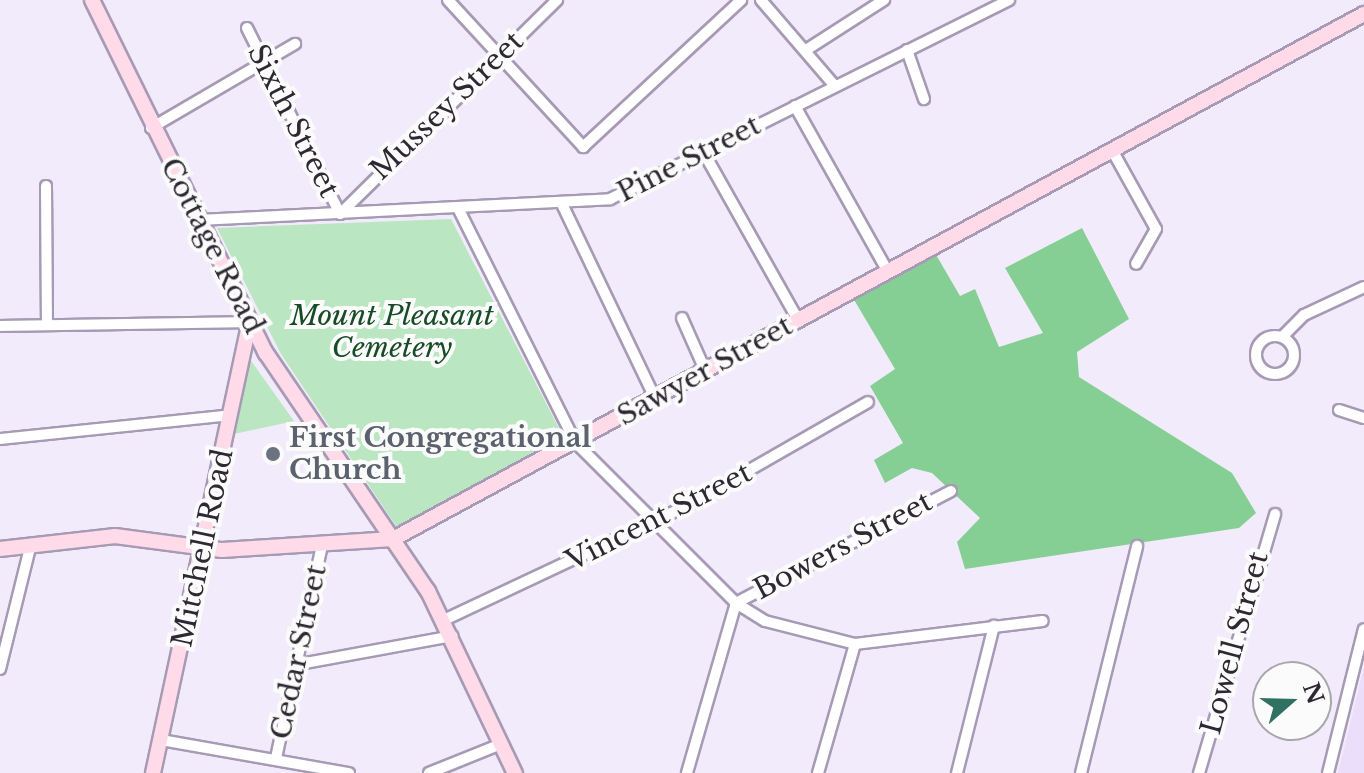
<!DOCTYPE html>
<style>
body{margin:0}
#map{position:relative;width:1364px;height:773px;overflow:hidden;background:#f2ebfb;font-family:"Libre Baskerville",serif}
div>[style]{position:absolute}
.built>*{inset:0;background:#ebdefa}
.green>*{inset:0;background:#bae7c1}
.forest>*{inset:0;background:#86cf94}
.roads{filter:drop-shadow(2px 0 #a69ab4) drop-shadow(-2px 0 #a69ab4) drop-shadow(0 2px #a69ab4) drop-shadow(0 -2px #a69ab4)}
.street>*{height:10px;margin:-5px;padding:0 5px;transform-origin:5px;border-radius:5px;background:#fff}
.street>.ring{margin:-5px;padding:0;box-sizing:content-box;background:none;border:10px solid #fff;border-radius:50%}
.secondary>*{height:14px;margin:-7px;padding:0 7px;transform-origin:7px;border-radius:7px;background:#ffdbe9}
.dots>*{width:22px;height:22px;translate:-50% -50%;box-sizing:border-box;border:4px solid #fbfbfb;border-radius:50%}
span{translate:-50% -50%;white-space:nowrap;text-align:center;line-height:1.15;-webkit-text-stroke:8px #fbfbfb;paint-order:stroke}
.street-label{font-size:28px;color:#2d2832}
.park-label{font-size:28px;color:#184c27;font-style:italic}
.worship-label{font-size:28px;color:#5b616d;font-weight:700}
.left{translate:0 -50%;text-align:left}
.north{position:absolute;left:1252px;top:661px;width:80px;height:80px;box-sizing:border-box;background:#fbfbfb;border:2px solid #a9a7ab;border-radius:50%;rotate:70deg;font-size:22px;font-weight:700;line-height:32px;text-align:center;color:#2d2832}
.north::after{content:'';display:block;margin:auto;width:28px;height:36px;background:#307162;clip-path:polygon(50% 0,100% 100%,50% 72%,0 100%)}
</style>
<div id="map">
<div class="built">
<div style="clip-path:polygon(1364px 667px,1364px 773px,1338px 773px)"></div>
</div>
<div class="green">
<div style="clip-path:polygon(451px 219px,565px 440px,398px 529px,281px 354px,217px 228px)"></div>
<div style="clip-path:polygon(249px 358px,294px 421px,234px 434px)"></div>
</div>
<div class="forest">
<div style="clip-path:polygon(1082px 228px,1129px 319px,1077px 352px,1079px 377px,1232px 473px,1256px 513px,1239px 528px,965px 569px,957px 542px,980px 518px,932px 473px,912px 468px,885px 483px,874px 460px,903px 443px,870px 386px,895px 369px,853px 298px,935px 253px,960px 296px,975px 289px,999px 347px,1043px 333px,1005px 268px)"></div>
</div>
<div class="roads">
<div class="street">
<div style="left:448px;top:0;width:200px;rotate:47.4deg"></div>
<div style="left:583px;top:147px;width:216px;rotate:-42.9deg"></div>
<div style="left:761px;top:0;width:113px;rotate:49.3deg"></div>
<div style="left:247px;top:28px;width:208px;rotate:63.4deg"></div>
<div style="left:340px;top:214px;width:305px;rotate:-44.6deg"></div>
<div style="left:806px;top:50px;width:93px;rotate:-32.7deg"></div>
<div style="left:907px;top:50px;width:52px;rotate:70.9deg"></div>
<div style="left:795px;top:106px;width:190px;rotate:60.7deg"></div>
<div style="left:151px;top:128px;width:167px;rotate:-30.3deg"></div>
<div style="left:1112px;top:150px;width:90px;rotate:60.9deg"></div>
<div style="left:1156px;top:229px;width:40px;rotate:119.7deg"></div>
<div style="left:704px;top:153px;width:192px;rotate:60.6deg"></div>
<div style="left:46px;top:186px;width:138px;rotate:89.6deg"></div>
<div style="left:562px;top:204px;width:215px;rotate:64.4deg"></div>
<div style="left:459px;top:210px;width:259px;rotate:63.4deg"></div>
<div style="left:575px;top:442px;width:228px;rotate:45deg"></div>
<div style="left:736px;top:603px;width:177px;rotate:106.1deg"></div>
<div style="left:199px;top:220px;width:412px;rotate:-2.9deg"></div>
<div style="left:610px;top:199px;width:446px;rotate:-26.5deg"></div>
<div style="left:682px;top:318px;width:57px;rotate:66.1deg"></div>
<div style="left:0;top:326px;width:250px;rotate:-0.9deg"></div>
<div class="ring" style="left:1256px;top:336px;width:28px;height:28px"></div>
<div style="left:1282px;top:337px;width:31px;rotate:-45deg"></div>
<div style="left:1304px;top:315px;width:66px;rotate:-25deg"></div>
<div style="left:1339px;top:410px;width:26px;rotate:18deg"></div>
<div style="left:0;top:439px;width:232px;rotate:-5.9deg"></div>
<div style="left:951px;top:491px;width:242px;rotate:152.5deg"></div>
<div style="left:736px;top:603px;width:34px;rotate:32deg"></div>
<div style="left:765px;top:621px;width:93px;rotate:14.3deg"></div>
<div style="left:855px;top:644px;width:189px;rotate:-7deg"></div>
<div style="left:444px;top:620px;width:272px;rotate:-25.2deg"></div>
<div style="left:690px;top:504px;width:205px;rotate:-29.8deg"></div>
<div style="left:300px;top:664px;width:155px;rotate:-10.4deg"></div>
<div style="left:0;top:669px;width:129px;rotate:-76.1deg"></div>
<div style="left:161px;top:740px;width:191px;rotate:10deg"></div>
<div style="left:276px;top:758px;width:218px;rotate:-77.8deg"></div>
<div style="left:429px;top:773px;width:78px;rotate:-21.9deg"></div>
<div style="left:818px;top:773px;width:134px;rotate:-74deg"></div>
<div style="left:957px;top:773px;width:152px;rotate:-75.9deg"></div>
<div style="left:1081px;top:773px;width:234px;rotate:-76.1deg"></div>
<div style="left:1199px;top:773px;width:270px;rotate:-73.6deg"></div>
<div style="left:1328px;top:773px;width:148px;rotate:-76deg"></div>
</div>
<div class="secondary">
<div style="left:92px;top:0;width:394px;rotate:63.8deg"></div>
<div style="left:266px;top:353px;width:288px;rotate:55.8deg"></div>
<div style="left:428px;top:591px;width:202px;rotate:64.5deg"></div>
<div style="left:0;top:549px;width:116px;rotate:-6.4deg"></div>
<div style="left:115px;top:536px;width:108px;rotate:7.5deg"></div>
<div style="left:222px;top:550px;width:171px;rotate:-3.7deg"></div>
<div style="left:393px;top:539px;width:1104px;rotate:-28.4deg"></div>
<div style="left:153px;top:773px;width:461px;rotate:-77.9deg"></div>
</div>
</div>
<div class="dots">
<div style="left:273px;top:454px;background:#6b7280"></div>
</div>
<div class="street-label">
<span style="left:447px;top:106px;rotate:-44deg">Mussey Street</span>
<span style="left:293px;top:121px;rotate:63deg">Sixth Street</span>
<span style="left:689px;top:159px;rotate:-27deg">Pine Street</span>
<span style="left:212px;top:246px;rotate:63deg">Cottage Road</span>
<span style="left:705px;top:371px;rotate:-29deg">Sawyer Street</span>
<span style="left:659px;top:517px;rotate:-27deg">Vincent Street</span>
<span style="left:843px;top:546px;rotate:-28deg">Bowers Street</span>
<span style="left:203px;top:548px;rotate:-78deg">Mitchell Road</span>
<span style="left:1235px;top:643px;rotate:-75deg">Lowell Street</span>
<span style="left:299px;top:652px;rotate:-78deg">Cedar Street</span>
</div>
<div class="park-label">
<span style="left:392px;top:332px">Mount Pleasant<br>Cemetery</span>
</div>
<div class="worship-label">
<span class="left" style="left:289px;top:454px">First Congregational<br>Church</span>
</div>
<div class="north">N</div>
</div>
